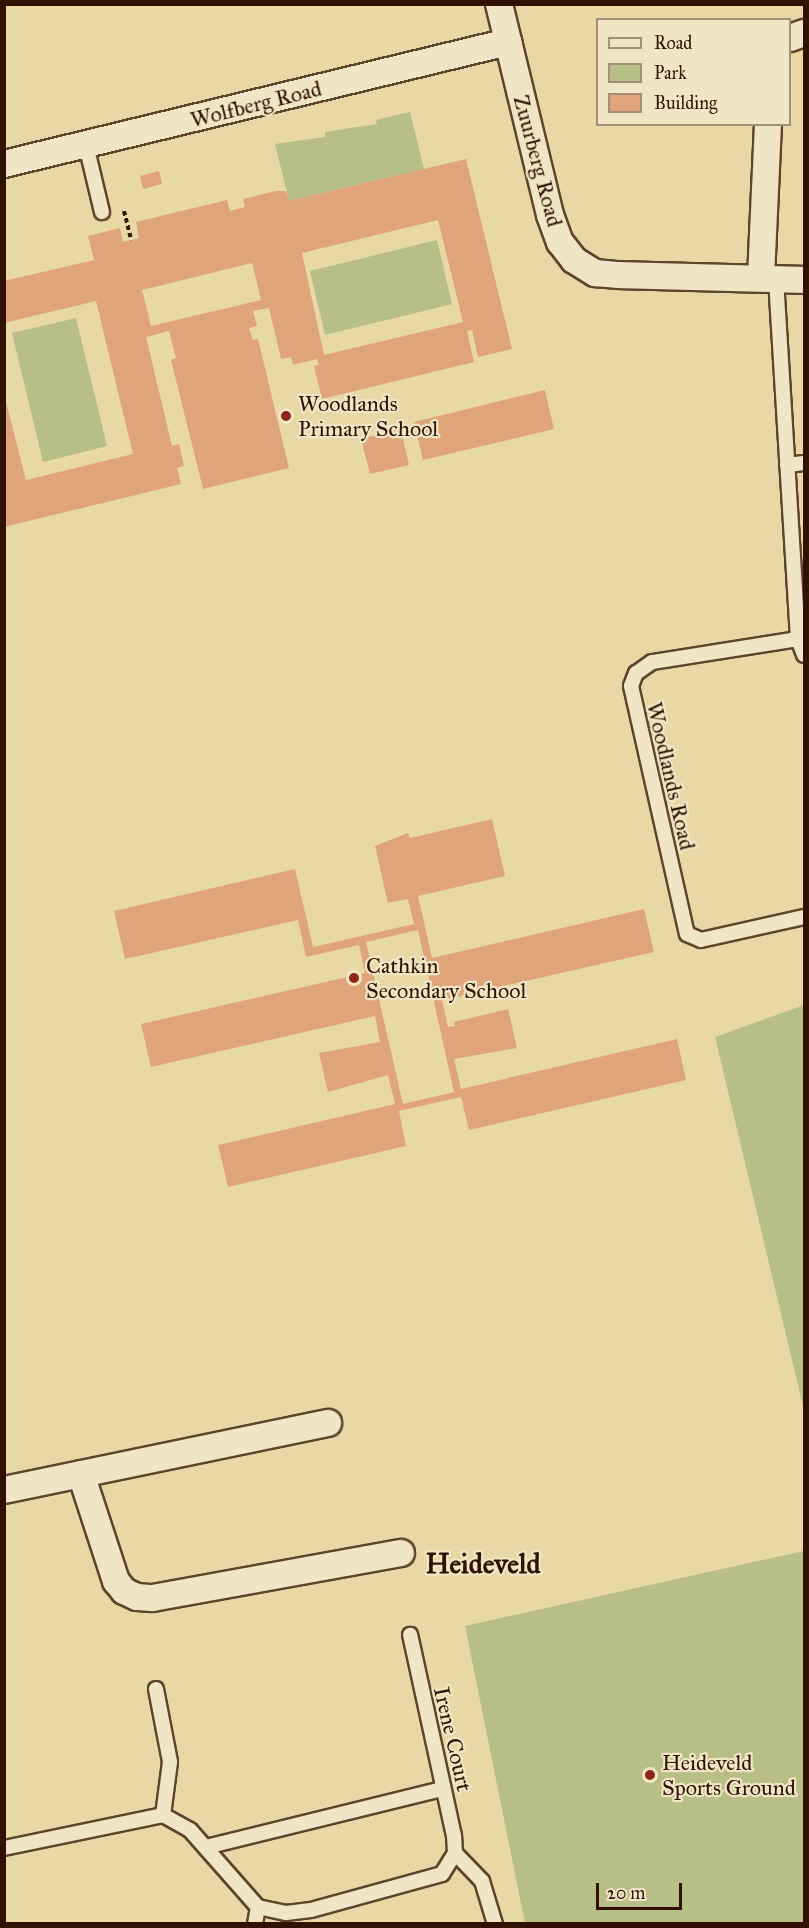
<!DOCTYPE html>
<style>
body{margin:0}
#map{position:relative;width:809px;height:1928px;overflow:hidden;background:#e8d8a6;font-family:"IM FELL Great Primer",serif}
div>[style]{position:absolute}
.green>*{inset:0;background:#b7be86}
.building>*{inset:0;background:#e0a47a}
.path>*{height:4px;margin-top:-2px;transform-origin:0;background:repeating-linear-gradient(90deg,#301202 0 4.5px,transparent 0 7.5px)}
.roads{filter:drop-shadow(2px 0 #5e442b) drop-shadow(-2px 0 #5e442b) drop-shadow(0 2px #5e442b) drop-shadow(0 -2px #5e442b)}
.service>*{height:14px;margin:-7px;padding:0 7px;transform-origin:7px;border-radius:7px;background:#f0e6c5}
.minor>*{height:26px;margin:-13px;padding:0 13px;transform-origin:13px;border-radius:13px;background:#f0e6c5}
.dots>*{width:16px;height:16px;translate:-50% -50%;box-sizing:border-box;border:3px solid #f0e6c5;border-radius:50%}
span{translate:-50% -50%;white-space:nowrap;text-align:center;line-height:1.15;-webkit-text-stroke:4.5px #f0e6c5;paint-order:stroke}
.street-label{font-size:22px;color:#301202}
.poi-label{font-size:22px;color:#301202}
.left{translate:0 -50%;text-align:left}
.district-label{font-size:28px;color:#301202;font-weight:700}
.frame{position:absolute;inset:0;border:6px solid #301202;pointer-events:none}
.legend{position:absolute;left:596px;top:18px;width:195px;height:108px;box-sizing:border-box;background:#f0e6c5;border:2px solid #a39177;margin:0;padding:8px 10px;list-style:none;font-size:18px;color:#301202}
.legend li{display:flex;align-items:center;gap:12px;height:30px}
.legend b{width:30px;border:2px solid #a39177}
.scale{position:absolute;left:596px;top:1883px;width:86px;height:27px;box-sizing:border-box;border:3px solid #301202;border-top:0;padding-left:8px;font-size:18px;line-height:21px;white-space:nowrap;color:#301202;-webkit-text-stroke:4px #f0e6c5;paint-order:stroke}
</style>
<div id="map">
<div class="green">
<div style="clip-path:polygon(410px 112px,424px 169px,289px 201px,275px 144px,325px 137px,325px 132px,377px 124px,376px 120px)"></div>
<div style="clip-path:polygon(437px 240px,452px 304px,325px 335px,310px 271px)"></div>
<div style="clip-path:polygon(76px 318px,107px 446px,43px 462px,12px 333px)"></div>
<div style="clip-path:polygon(804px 1005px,804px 1410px,715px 1037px)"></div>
<div style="clip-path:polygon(804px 1551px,804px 1923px,525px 1923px,465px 1626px)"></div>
</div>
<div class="building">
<div style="clip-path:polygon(evenodd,466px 159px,512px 349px,478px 357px,472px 330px,467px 331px,474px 362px,322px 399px,314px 366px,319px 365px,317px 359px,293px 365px,291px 357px,281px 359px,269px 308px,253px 311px,257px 326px,249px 328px,253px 340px,258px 339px,289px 468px,203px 489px,171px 360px,176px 358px,169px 331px,146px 337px,172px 446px,179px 444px,184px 466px,177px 468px,181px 484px,4px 527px,4px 394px,26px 480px,133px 454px,96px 301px,4px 323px,4px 281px,94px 260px,88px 236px,120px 228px,123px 242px,139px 238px,136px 222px,227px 200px,230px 211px,245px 207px,243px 199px,276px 191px,286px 191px,289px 201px,466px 159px,438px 220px,463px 322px,324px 355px,302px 253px,438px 220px,466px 159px,252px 263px,261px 300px,151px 326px,142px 290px,252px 263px)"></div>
<div style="clip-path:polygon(159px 171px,162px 184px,143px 189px,140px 176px)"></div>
<div style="clip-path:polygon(545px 390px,554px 429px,423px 460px,414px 422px)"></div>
<div style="clip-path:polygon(401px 429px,409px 465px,370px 474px,361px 439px)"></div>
<div style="clip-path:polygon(evenodd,492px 819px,505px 876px,418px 896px,432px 958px,644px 909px,654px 952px,442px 1000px,448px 1027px,455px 1026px,454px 1022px,508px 1009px,517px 1048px,454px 1059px,461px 1089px,677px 1039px,686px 1080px,469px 1130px,461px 1097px,399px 1111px,406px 1146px,228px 1187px,218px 1145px,395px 1104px,388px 1075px,328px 1092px,319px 1053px,380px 1042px,375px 1016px,151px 1067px,141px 1024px,365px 973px,359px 945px,306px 957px,298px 920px,125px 959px,114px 911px,295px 869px,313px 947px,414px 924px,408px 899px,388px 903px,375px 846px,408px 833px,410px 838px,492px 819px,418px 930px,454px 1092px,403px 1104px,366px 942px,418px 930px)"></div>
</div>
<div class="path">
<div style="left:124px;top:211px;width:30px;rotate:76deg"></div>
</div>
<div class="roads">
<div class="service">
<div style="left:86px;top:145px;width:69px;rotate:76.6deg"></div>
<div style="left:776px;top:279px;width:361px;rotate:86.5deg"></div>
<div style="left:798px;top:639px;width:17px;rotate:69deg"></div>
<div style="left:787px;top:465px;width:17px;rotate:-7deg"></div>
<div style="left:798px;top:639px;width:148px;rotate:171deg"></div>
<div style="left:652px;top:662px;width:19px;rotate:145deg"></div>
<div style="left:636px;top:673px;width:14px;rotate:111deg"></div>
<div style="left:631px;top:686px;width:254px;rotate:77.3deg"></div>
<div style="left:687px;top:934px;width:15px;rotate:23deg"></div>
<div style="left:701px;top:940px;width:106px;rotate:-12.6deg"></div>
<div style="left:156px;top:1689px;width:74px;rotate:79.1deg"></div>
<div style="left:170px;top:1762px;width:53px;rotate:97.5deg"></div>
<div style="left:206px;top:1847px;width:244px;rotate:-13.8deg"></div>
<div style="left:4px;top:1848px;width:162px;rotate:-11.7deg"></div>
<div style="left:163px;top:1815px;width:31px;rotate:29deg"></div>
<div style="left:190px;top:1830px;width:103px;rotate:48.6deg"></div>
<div style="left:258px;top:1907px;width:29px;rotate:12deg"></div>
<div style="left:286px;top:1913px;width:25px;rotate:-7deg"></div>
<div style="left:311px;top:1910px;width:136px;rotate:-15.4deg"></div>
<div style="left:442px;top:1874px;width:25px;rotate:-58deg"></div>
<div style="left:455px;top:1853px;width:17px;rotate:-93deg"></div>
<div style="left:454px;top:1836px;width:206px;rotate:-102.3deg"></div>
<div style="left:455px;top:1853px;width:39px;rotate:46deg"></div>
<div style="left:482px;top:1881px;width:45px;rotate:73.2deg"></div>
<div style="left:255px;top:1924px;width:17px;rotate:-80deg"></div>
</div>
<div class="minor">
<div style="left:499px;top:4px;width:217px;rotate:76.4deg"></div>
<div style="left:550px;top:215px;width:29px;rotate:70deg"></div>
<div style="left:560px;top:242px;width:23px;rotate:52deg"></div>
<div style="left:574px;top:260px;width:25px;rotate:32deg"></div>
<div style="left:595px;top:273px;width:24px;rotate:5deg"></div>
<div style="left:619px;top:275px;width:185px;rotate:1.5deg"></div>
<div style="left:790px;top:38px;width:15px;rotate:-20deg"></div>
<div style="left:4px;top:164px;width:519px;rotate:-13.61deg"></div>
<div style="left:761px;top:278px;width:154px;rotate:-87.4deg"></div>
<div style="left:81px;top:1474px;width:113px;rotate:71.9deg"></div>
<div style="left:116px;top:1581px;width:13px;rotate:51deg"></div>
<div style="left:124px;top:1591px;width:14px;rotate:25deg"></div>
<div style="left:137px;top:1597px;width:16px;rotate:4deg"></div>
<div style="left:153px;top:1598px;width:252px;rotate:-10.3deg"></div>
<div style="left:4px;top:1490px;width:331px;rotate:-11.7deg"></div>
</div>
</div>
<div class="dots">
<div style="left:286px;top:416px;background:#8f2418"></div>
<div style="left:354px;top:978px;background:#8f2418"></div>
<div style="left:650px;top:1775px;background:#8f2418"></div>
</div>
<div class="street-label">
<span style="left:256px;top:104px;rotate:-14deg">Wolfberg Road</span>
<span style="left:538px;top:161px;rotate:75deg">Zuurberg Road</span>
<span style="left:671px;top:776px;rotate:77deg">Woodlands Road</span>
<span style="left:453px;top:1739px;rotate:77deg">Irene Court</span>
</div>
<div class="poi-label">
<span class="left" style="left:298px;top:416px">Woodlands<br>Primary School</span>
<span class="left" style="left:366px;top:978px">Cathkin<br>Secondary School</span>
<span class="left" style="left:662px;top:1775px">Heideveld<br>Sports Ground</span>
</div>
<div class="district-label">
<span style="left:483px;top:1564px">Heideveld</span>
</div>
<div class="frame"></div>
<ul class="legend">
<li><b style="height:8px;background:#f0e6c5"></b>Road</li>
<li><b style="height:16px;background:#b7be86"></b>Park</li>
<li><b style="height:16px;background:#e0a47a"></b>Building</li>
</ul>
<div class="scale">20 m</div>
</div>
